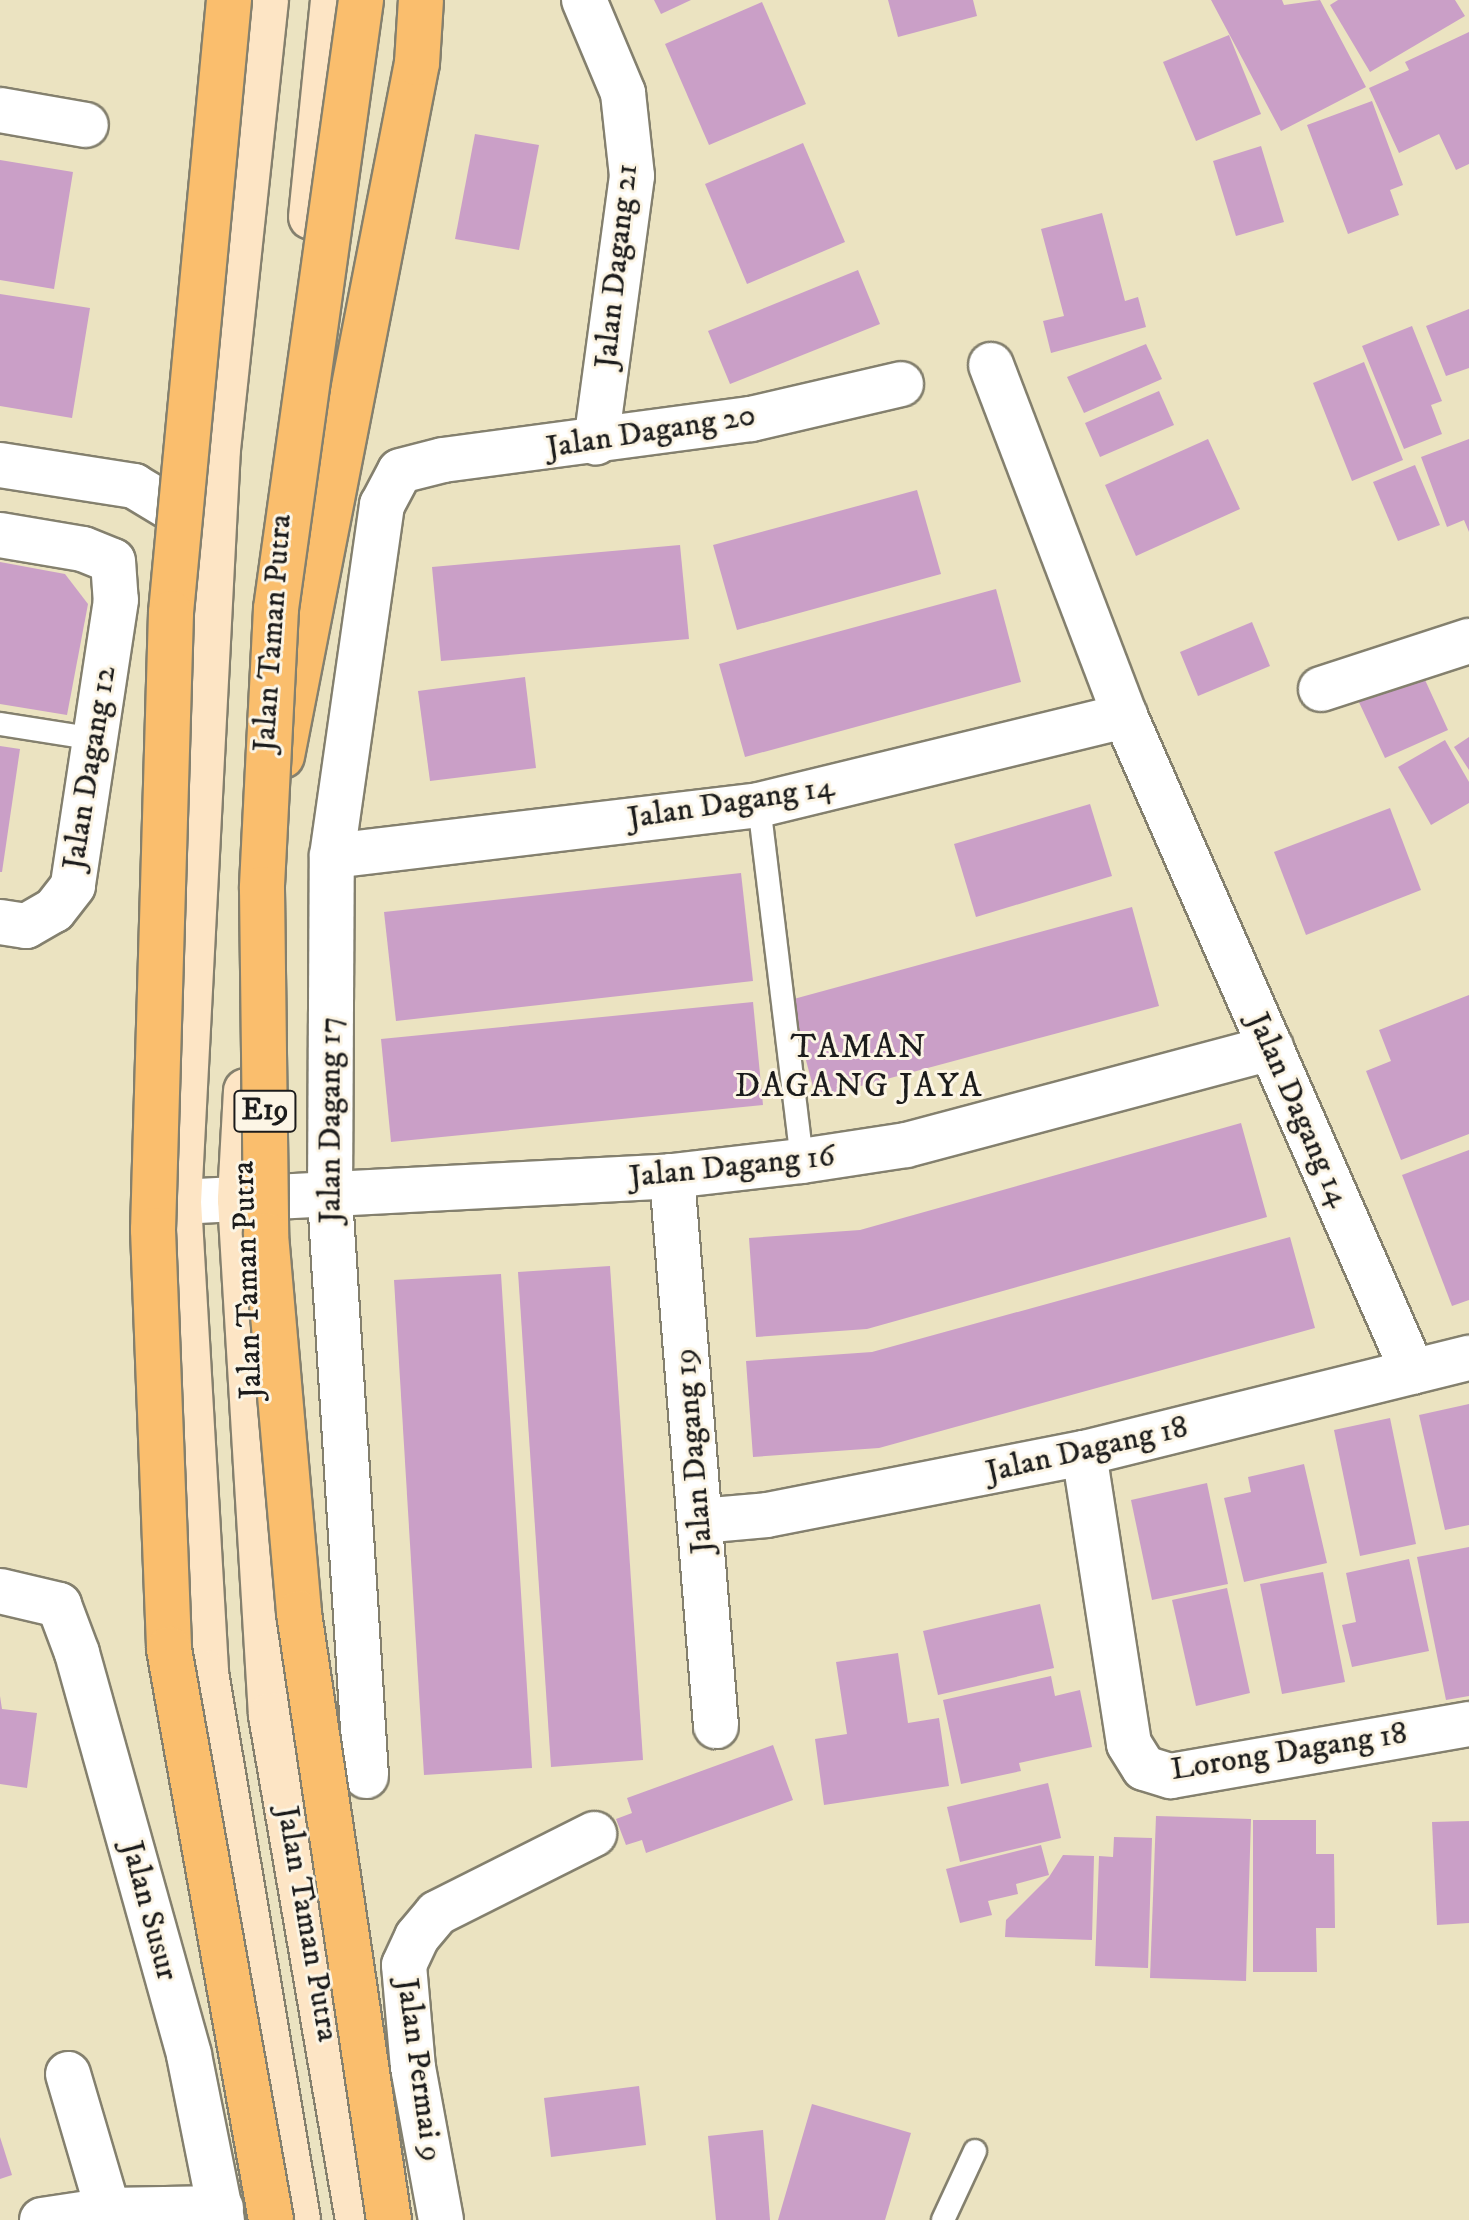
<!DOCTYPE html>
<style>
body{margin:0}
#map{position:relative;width:1469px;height:2220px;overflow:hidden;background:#ebe3c1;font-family:"IM FELL DW Pica",serif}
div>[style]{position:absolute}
.building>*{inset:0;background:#ca9fc7}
.roads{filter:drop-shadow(2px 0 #84806e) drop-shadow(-2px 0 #84806e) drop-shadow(0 2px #84806e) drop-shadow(0 -2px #84806e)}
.lane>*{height:22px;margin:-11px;padding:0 11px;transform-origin:11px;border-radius:11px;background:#fff}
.street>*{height:44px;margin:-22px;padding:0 22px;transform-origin:22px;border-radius:22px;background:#fff}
.secondary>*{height:44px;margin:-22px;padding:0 22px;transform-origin:22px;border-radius:22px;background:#fde5c5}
.highway>*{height:44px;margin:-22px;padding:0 22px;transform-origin:22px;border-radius:22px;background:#fabe6d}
.bridges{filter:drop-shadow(2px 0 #84806e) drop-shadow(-2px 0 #84806e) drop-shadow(0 2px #84806e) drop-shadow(0 -2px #84806e)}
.highway-bridge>*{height:44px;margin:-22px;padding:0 22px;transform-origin:22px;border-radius:22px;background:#fabe6d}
span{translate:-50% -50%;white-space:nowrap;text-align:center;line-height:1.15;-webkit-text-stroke:6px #fcf5e5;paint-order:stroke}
.shield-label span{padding:2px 6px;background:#fcf5e5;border:2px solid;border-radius:6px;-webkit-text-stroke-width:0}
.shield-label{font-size:30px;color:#1c1c1c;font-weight:700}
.street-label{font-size:32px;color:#1c1c1c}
.neighbourhood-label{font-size:34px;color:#1c1c1c;letter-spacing:2px}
</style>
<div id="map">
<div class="building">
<div style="clip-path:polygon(654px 0,691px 0,661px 14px)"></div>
<div style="clip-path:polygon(888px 0,973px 0,977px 16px,898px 37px)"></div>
<div style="clip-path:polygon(1211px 0,1282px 0,1284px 5px,1320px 0,1366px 87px,1281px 131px)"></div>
<div style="clip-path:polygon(1338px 0,1455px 0,1465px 16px,1370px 72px,1330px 5px)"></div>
<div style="clip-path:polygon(762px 2px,806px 104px,709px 145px,665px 44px)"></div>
<div style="clip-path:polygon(1469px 32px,1469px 164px,1456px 170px,1439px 134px,1399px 153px,1369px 88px,1409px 70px,1405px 62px)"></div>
<div style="clip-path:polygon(1229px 35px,1261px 114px,1196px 141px,1163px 62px)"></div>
<div style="clip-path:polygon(1372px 101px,1403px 185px,1390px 190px,1399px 215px,1348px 234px,1307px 125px)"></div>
<div style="clip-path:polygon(475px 134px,539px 145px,519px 250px,455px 239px)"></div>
<div style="clip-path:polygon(803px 143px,845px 242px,747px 284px,705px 184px)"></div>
<div style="clip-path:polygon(1261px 146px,1284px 222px,1236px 236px,1213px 161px)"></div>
<div style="clip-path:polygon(0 160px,73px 172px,54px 289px,0 280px)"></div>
<div style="clip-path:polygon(1102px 213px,1125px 301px,1138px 297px,1146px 327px,1051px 353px,1043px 321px,1064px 316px,1041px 229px)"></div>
<div style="clip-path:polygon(858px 270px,880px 324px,730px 384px,708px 331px)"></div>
<div style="clip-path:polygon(0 294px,90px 308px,72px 418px,0 406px)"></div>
<div style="clip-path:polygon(1469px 309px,1469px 368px,1446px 376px,1426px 326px)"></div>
<div style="clip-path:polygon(1412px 326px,1442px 401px,1431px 405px,1442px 434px,1404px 449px,1362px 346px)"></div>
<div style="clip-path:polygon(1146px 344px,1162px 379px,1084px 413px,1067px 377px)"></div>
<div style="clip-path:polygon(1364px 362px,1403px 460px,1352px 481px,1313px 383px)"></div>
<div style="clip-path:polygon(1159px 391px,1174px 425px,1100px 457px,1085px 423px)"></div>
<div style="clip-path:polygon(1208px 439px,1240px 509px,1136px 556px,1105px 485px)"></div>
<div style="clip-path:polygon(1469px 439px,1469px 532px,1464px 520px,1447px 527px,1421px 457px)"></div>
<div style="clip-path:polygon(1415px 465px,1440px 525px,1398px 541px,1373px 482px)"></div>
<div style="clip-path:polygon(917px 490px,941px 574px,737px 630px,713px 545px)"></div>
<div style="clip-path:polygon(680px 545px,689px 639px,441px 661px,432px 567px)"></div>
<div style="clip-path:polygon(0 562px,65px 574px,88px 604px,67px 715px,0 704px)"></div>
<div style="clip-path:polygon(996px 589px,1021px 682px,745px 757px,719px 664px)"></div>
<div style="clip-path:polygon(1252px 622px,1270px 666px,1198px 696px,1180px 652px)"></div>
<div style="clip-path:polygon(1420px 669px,1448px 730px,1385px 758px,1357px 698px)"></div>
<div style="clip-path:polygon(525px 677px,536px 768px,430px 781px,418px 691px)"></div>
<div style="clip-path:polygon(1469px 737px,1469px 770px,1454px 747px)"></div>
<div style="clip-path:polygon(1445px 740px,1469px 782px,1469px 803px,1431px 825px,1398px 767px)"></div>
<div style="clip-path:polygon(0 746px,20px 749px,2px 872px,0 872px)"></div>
<div style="clip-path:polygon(1090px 804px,1112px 876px,976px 917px,954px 844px)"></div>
<div style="clip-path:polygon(1390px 808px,1421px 890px,1306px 935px,1274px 852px)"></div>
<div style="clip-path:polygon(741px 873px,753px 981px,396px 1021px,384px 912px)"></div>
<div style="clip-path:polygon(1132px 907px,1159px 1006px,816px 1098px,790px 1000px)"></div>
<div style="clip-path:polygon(1469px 995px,1469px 1134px,1401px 1160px,1366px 1071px,1391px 1061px,1379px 1030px)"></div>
<div style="clip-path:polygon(753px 1002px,763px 1105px,391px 1142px,381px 1039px)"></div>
<div style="clip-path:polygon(1241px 1123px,1267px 1217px,867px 1329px,756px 1337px,749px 1238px,860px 1230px)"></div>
<div style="clip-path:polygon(1469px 1150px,1469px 1300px,1452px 1306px,1402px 1175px)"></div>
<div style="clip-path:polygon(1290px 1237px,1315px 1328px,879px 1448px,753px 1457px,746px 1361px,872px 1352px)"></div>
<div style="clip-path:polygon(610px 1266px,643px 1760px,551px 1767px,518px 1272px)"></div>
<div style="clip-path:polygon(501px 1274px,532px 1768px,424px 1775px,394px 1280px)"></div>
<div style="clip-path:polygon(1469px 1404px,1469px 1525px,1445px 1530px,1419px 1415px)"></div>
<div style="clip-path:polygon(1390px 1418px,1416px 1544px,1360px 1556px,1334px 1430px)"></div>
<div style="clip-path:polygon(1304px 1464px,1327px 1563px,1244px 1582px,1224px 1498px,1251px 1492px,1248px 1477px)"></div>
<div style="clip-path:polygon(1207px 1483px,1228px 1584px,1152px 1600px,1131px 1500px)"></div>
<div style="clip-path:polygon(1469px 1547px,1469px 1696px,1446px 1700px,1417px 1557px)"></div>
<div style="clip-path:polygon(1409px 1559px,1429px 1651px,1352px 1667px,1342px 1625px,1356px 1622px,1346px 1573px)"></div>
<div style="clip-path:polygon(1323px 1572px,1345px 1682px,1282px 1694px,1260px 1584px)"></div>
<div style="clip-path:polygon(1227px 1588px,1250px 1693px,1196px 1706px,1172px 1600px)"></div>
<div style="clip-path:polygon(1040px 1604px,1054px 1668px,938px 1695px,923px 1631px)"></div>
<div style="clip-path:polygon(898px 1653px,908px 1723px,939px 1718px,949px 1786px,824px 1805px,815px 1739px,847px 1734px,836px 1662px)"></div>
<div style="clip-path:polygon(1051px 1676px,1055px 1696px,1080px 1690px,1092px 1747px,1019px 1763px,1021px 1771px,961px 1784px,943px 1700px)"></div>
<div style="clip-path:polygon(0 1696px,2px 1709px,37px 1713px,27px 1788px,0 1784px)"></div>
<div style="clip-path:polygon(773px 1745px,793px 1800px,646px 1853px,642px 1840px,626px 1845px,616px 1819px,632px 1813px,627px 1798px)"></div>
<div style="clip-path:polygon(1048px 1783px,1061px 1838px,960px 1862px,947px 1807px)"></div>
<div style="clip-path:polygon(1156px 1816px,1251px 1819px,1246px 1981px,1150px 1978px)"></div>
<div style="clip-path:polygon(1253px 1820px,1316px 1820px,1316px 1854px,1334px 1854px,1335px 1928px,1316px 1928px,1317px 1972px,1253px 1972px)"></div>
<div style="clip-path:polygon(1469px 1821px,1469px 1923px,1437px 1925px,1432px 1822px)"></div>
<div style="clip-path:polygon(1114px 1837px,1152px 1838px,1148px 1968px,1095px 1966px,1099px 1856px,1113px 1857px)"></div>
<div style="clip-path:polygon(1041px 1845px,1049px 1875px,1016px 1884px,1018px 1894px,988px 1901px,992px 1915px,960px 1923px,946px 1869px)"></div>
<div style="clip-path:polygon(1063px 1855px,1094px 1856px,1092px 1940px,1005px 1937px,1006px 1920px,1049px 1877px)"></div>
<div style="clip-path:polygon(639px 2086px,646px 2145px,551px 2157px,544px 2098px)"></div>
<div style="clip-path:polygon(812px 2104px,911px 2133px,885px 2220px,778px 2220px)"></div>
<div style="clip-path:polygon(763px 2130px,770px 2220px,716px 2220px,708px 2136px)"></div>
<div style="clip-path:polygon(0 2137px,12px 2175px,0 2179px)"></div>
</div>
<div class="roads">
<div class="lane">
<div style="left:0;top:724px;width:96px;rotate:9deg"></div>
<div style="left:759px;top:805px;width:359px;rotate:83.1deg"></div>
<div style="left:943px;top:2220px;width:76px;rotate:-65.1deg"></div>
</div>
<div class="street">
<div style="left:584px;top:0;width:101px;rotate:67.2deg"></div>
<div style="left:623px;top:93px;width:83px;rotate:83.8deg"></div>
<div style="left:632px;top:176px;width:269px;rotate:97.7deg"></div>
<div style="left:0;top:110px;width:87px;rotate:9.9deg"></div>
<div style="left:991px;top:365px;width:376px;rotate:69.1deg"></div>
<div style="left:1125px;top:716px;width:716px;rotate:66.3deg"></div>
<div style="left:0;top:465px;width:136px;rotate:8.9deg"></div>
<div style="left:134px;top:486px;width:58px;rotate:31deg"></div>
<div style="left:184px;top:516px;width:32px;rotate:55deg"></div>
<div style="left:0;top:535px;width:84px;rotate:9.6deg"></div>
<div style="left:83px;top:549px;width:32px;rotate:22deg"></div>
<div style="left:113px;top:561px;width:39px;rotate:86deg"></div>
<div style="left:116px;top:600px;width:289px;rotate:98.6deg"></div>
<div style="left:73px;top:886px;width:31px;rotate:128deg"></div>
<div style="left:54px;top:910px;width:32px;rotate:150deg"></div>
<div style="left:26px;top:926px;width:26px;rotate:-171deg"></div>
<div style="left:1321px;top:689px;width:156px;rotate:-18deg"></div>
<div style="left:332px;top:856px;width:430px;rotate:-6.8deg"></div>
<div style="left:759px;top:805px;width:377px;rotate:-13.7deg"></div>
<div style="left:672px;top:1176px;width:552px;rotate:85.43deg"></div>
<div style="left:179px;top:1202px;width:494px;rotate:-3deg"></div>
<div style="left:672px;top:1176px;width:131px;rotate:-6.6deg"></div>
<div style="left:802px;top:1161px;width:105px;rotate:-8.7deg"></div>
<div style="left:906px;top:1145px;width:378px;rotate:-14.9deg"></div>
<div style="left:1084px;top:1453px;width:294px;rotate:81.2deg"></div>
<div style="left:1129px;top:1744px;width:28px;rotate:58deg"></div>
<div style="left:1144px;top:1768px;width:28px;rotate:17deg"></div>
<div style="left:1171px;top:1776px;width:303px;rotate:-9.9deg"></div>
<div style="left:700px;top:1521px;width:67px;rotate:-5.1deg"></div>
<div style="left:767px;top:1515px;width:323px;rotate:-11.1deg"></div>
<div style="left:1084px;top:1453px;width:397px;rotate:-13.9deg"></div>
<div style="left:0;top:1591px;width:61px;rotate:13.3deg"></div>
<div style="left:59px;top:1605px;width:51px;rotate:69.4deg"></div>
<div style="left:77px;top:1653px;width:417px;rotate:74.4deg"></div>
<div style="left:189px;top:2055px;width:168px;rotate:78.7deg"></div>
<div style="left:366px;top:1776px;width:580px;rotate:-93.56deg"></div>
<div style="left:330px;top:1197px;width:341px;rotate:-89.7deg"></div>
<div style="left:332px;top:856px;width:355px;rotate:-81.9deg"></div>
<div style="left:382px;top:505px;width:38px;rotate:-62deg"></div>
<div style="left:400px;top:471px;width:44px;rotate:-14.3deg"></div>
<div style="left:443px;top:460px;width:311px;rotate:-7.6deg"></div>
<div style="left:751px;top:419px;width:154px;rotate:-13.1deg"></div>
<div style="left:68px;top:2074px;width:142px;rotate:73.6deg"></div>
<div style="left:42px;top:2220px;width:67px;rotate:-8.6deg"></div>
<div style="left:108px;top:2210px;width:113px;rotate:-1deg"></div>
<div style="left:441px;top:2220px;width:155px;rotate:-100.4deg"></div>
<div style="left:413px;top:2068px;width:103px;rotate:-95deg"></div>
<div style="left:404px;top:1965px;width:31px;rotate:-65deg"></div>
<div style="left:417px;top:1937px;width:31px;rotate:-50deg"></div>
<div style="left:437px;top:1913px;width:176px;rotate:-26.7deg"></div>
</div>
<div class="secondary">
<div style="left:266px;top:0;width:451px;rotate:96.1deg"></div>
<div style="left:218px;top:448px;width:755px;rotate:92.96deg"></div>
<div style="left:179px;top:1202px;width:472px;rotate:86.7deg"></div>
<div style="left:206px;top:1673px;width:555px;rotate:80.45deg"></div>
<div style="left:311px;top:217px;width:218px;rotate:-84.2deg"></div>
<div style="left:246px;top:1091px;width:109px;rotate:93.2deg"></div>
<div style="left:240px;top:1200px;width:516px;rotate:86.56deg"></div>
<div style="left:271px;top:1715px;width:512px;rotate:80.23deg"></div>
</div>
<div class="highway">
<div style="left:282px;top:756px;width:706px;rotate:-78.98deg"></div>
<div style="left:417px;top:63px;width:63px;rotate:-86.4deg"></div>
</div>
</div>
<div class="bridges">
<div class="highway-bridge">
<div style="left:229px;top:0;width:616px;rotate:95.41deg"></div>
<div style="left:171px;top:613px;width:617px;rotate:91.67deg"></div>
<div style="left:153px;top:1230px;width:419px;rotate:87.8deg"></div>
<div style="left:169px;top:1649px;width:580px;rotate:79.87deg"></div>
<div style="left:361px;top:0;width:615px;rotate:97.95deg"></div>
<div style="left:276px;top:609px;width:280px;rotate:92.9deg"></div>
<div style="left:262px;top:889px;width:346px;rotate:89.3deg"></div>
<div style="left:266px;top:1235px;width:379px;rotate:85deg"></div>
<div style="left:299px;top:1613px;width:614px;rotate:81.57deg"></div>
</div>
</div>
<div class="shield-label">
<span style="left:265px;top:1111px">E19</span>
</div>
<div class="street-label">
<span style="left:617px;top:266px;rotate:-84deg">Jalan Dagang 21</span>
<span style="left:651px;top:432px;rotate:-9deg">Jalan Dagang 20</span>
<span style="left:273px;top:633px;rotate:-86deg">Jalan Taman Putra</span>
<span style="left:90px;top:768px;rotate:-81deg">Jalan Dagang 12</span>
<span style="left:731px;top:803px;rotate:-9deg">Jalan Dagang 14</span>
<span style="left:1298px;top:1110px;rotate:66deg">Jalan Dagang 14</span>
<span style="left:331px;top:1120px;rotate:-90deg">Jalan Dagang 17</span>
<span style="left:732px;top:1167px;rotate:-6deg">Jalan Dagang 16</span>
<span style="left:248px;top:1280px;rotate:-92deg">Jalan Taman Putra</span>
<span style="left:1087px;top:1450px;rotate:-13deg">Jalan Dagang 18</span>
<span style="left:694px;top:1451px;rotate:-95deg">Jalan Dagang 19</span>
<span style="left:1289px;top:1752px;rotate:-9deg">Lorong Dagang 18</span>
<span style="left:149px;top:1911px;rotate:75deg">Jalan Susur</span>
<span style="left:307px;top:1924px;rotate:80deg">Jalan Taman Putra</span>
<span style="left:419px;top:2070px;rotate:82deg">Jalan Permai 9</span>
</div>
<div class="neighbourhood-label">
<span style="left:859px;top:1067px">TAMAN<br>DAGANG JAYA</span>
</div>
</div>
